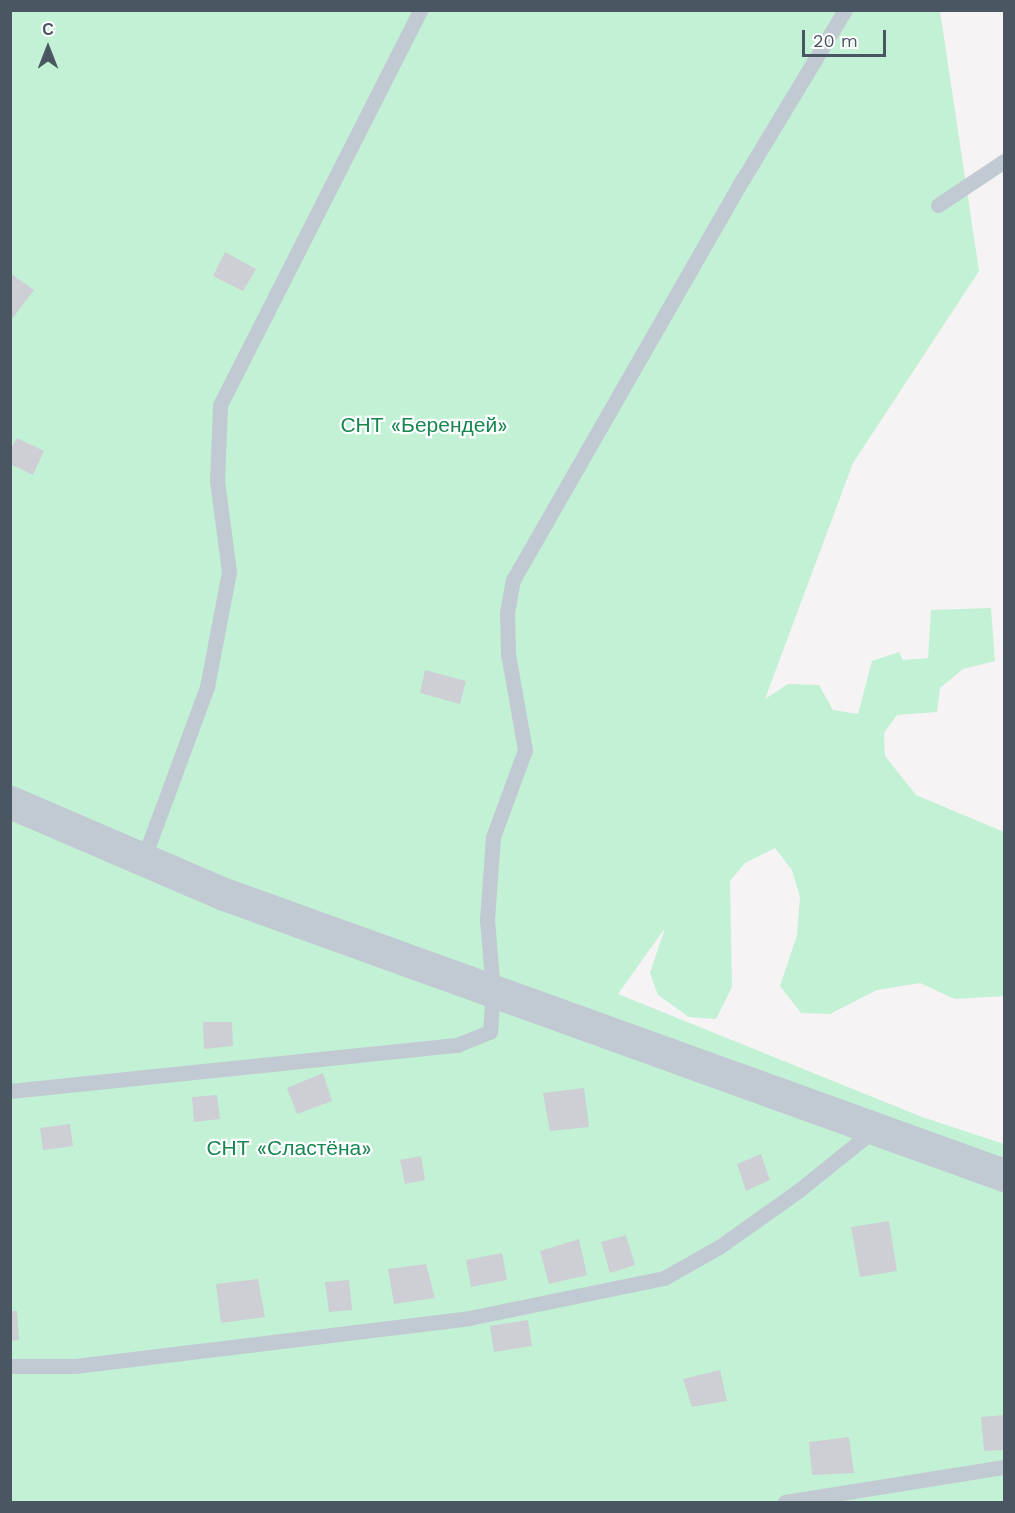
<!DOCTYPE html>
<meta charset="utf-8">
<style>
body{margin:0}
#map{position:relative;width:1015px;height:1513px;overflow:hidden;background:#f5f3f3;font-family:"Work Sans",sans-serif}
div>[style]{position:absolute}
.green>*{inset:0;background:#c3f1d5}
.building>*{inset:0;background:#cdcfd5}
.service>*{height:15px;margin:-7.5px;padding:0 7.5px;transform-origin:7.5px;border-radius:7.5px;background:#c1cad2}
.tertiary>*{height:33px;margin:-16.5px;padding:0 16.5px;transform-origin:16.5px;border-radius:16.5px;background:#c1cad2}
span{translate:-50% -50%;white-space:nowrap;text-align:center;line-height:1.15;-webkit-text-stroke:4.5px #fff;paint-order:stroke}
.park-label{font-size:21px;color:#17864f}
.frame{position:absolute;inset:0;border:12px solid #4a5661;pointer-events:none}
.north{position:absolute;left:18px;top:18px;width:60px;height:60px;-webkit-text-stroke:4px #fff;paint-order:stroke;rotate:0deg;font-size:16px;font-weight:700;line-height:24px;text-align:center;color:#4a5661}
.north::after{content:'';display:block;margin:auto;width:21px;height:27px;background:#4a5661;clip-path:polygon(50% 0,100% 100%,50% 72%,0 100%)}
.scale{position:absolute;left:802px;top:30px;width:84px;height:27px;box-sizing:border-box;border:3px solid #4a5661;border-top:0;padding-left:8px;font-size:18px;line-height:21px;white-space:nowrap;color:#4a5661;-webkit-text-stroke:4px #fff;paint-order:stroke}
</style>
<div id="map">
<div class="green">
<div style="clip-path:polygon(10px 11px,940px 11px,979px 271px,853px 463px,765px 699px,788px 684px,819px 685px,833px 710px,858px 714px,872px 661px,899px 652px,903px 660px,928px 658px,931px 610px,991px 608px,995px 661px,963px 669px,940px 688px,937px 712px,897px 715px,884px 733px,885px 756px,916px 795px,1004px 832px,1004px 996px,955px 999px,920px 983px,877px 990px,830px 1014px,801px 1013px,780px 986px,797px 935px,800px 897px,792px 870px,775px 848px,745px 863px,730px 881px,732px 987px,716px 1019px,689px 1017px,658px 995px,650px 973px,665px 928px,618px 994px,922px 1117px,1004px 1144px,1004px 1502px,11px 1502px)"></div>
</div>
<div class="building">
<div style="clip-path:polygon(225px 252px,256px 269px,243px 291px,213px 276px)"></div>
<div style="clip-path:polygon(10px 273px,34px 290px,12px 319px,10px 317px)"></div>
<div style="clip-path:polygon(17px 438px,44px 451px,33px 475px,10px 464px,10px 450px)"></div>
<div style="clip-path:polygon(425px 670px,466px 681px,460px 704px,420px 693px)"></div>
<div style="clip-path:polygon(203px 1022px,232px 1022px,233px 1046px,204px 1049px)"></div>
<div style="clip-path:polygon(323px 1073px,332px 1101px,297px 1114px,287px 1088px)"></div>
<div style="clip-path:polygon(584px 1088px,589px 1127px,550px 1131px,543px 1093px)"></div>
<div style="clip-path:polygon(217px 1095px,220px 1119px,194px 1122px,192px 1097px)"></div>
<div style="clip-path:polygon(70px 1124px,73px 1146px,43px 1150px,40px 1128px)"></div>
<div style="clip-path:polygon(761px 1154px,770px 1180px,746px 1191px,737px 1164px)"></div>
<div style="clip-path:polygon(421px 1156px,425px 1180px,405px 1184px,400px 1160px)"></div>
<div style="clip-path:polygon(889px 1221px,897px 1271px,860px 1277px,851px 1227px)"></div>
<div style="clip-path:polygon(626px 1235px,635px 1265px,610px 1273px,601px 1242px)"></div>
<div style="clip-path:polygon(579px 1239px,587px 1275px,549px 1284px,540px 1251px)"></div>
<div style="clip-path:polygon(502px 1253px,507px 1280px,471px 1287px,466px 1260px)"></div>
<div style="clip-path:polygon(426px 1264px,435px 1298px,394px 1304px,388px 1269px)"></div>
<div style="clip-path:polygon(258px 1279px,265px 1317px,221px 1323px,216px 1284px)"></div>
<div style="clip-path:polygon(349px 1280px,352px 1310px,329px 1312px,325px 1282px)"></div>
<div style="clip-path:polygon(10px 1311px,17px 1311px,19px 1340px,10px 1341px)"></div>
<div style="clip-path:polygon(528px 1320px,532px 1346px,494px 1352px,490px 1326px)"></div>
<div style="clip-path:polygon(720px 1370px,727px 1401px,692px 1407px,683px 1379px)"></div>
<div style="clip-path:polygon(1004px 1415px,1004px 1450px,984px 1451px,981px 1417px)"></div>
<div style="clip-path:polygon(849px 1437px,854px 1473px,812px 1475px,809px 1442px)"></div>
</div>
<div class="service">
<div style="left:938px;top:205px;width:79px;rotate:-33.7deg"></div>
<div style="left:143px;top:860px;width:184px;rotate:-69.7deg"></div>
<div style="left:207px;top:687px;width:117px;rotate:-79.2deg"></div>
<div style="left:229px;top:572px;width:92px;rotate:-97.5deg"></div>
<div style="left:217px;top:481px;width:76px;rotate:-87.7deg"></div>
<div style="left:220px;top:405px;width:443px;rotate:-63.1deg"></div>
<div style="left:10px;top:1091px;width:449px;rotate:-5.9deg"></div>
<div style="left:457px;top:1045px;width:35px;rotate:-22deg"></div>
<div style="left:490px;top:1032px;width:41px;rotate:-85.8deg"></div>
<div style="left:493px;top:991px;width:71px;rotate:-94.8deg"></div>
<div style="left:487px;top:920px;width:83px;rotate:-85.9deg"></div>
<div style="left:493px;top:837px;width:93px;rotate:-69.8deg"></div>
<div style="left:525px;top:750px;width:97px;rotate:-100deg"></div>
<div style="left:508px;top:654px;width:41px;rotate:-91.4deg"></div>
<div style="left:507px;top:613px;width:34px;rotate:-80deg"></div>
<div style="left:513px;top:580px;width:462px;rotate:-60.2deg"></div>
<div style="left:743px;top:179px;width:197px;rotate:-58.9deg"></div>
<div style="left:10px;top:1366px;width:65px"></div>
<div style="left:75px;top:1366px;width:397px;rotate:-6.9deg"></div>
<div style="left:469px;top:1318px;width:199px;rotate:-11.6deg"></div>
<div style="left:664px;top:1278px;width:63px;rotate:-29.4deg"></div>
<div style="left:719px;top:1247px;width:97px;rotate:-35.3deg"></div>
<div style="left:798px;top:1191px;width:99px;rotate:-38.8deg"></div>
<div style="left:785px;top:1502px;width:222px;rotate:-9.1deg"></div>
</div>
<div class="tertiary">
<div style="left:10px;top:802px;width:233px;rotate:23.3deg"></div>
<div style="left:224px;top:894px;width:829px;rotate:19.81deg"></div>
</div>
<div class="park-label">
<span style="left:424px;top:425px">СНТ «Берендей»</span>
<span style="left:289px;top:1148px">СНТ «Сластёна»</span>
</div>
<div class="frame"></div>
<div class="north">С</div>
<div class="scale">20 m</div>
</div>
